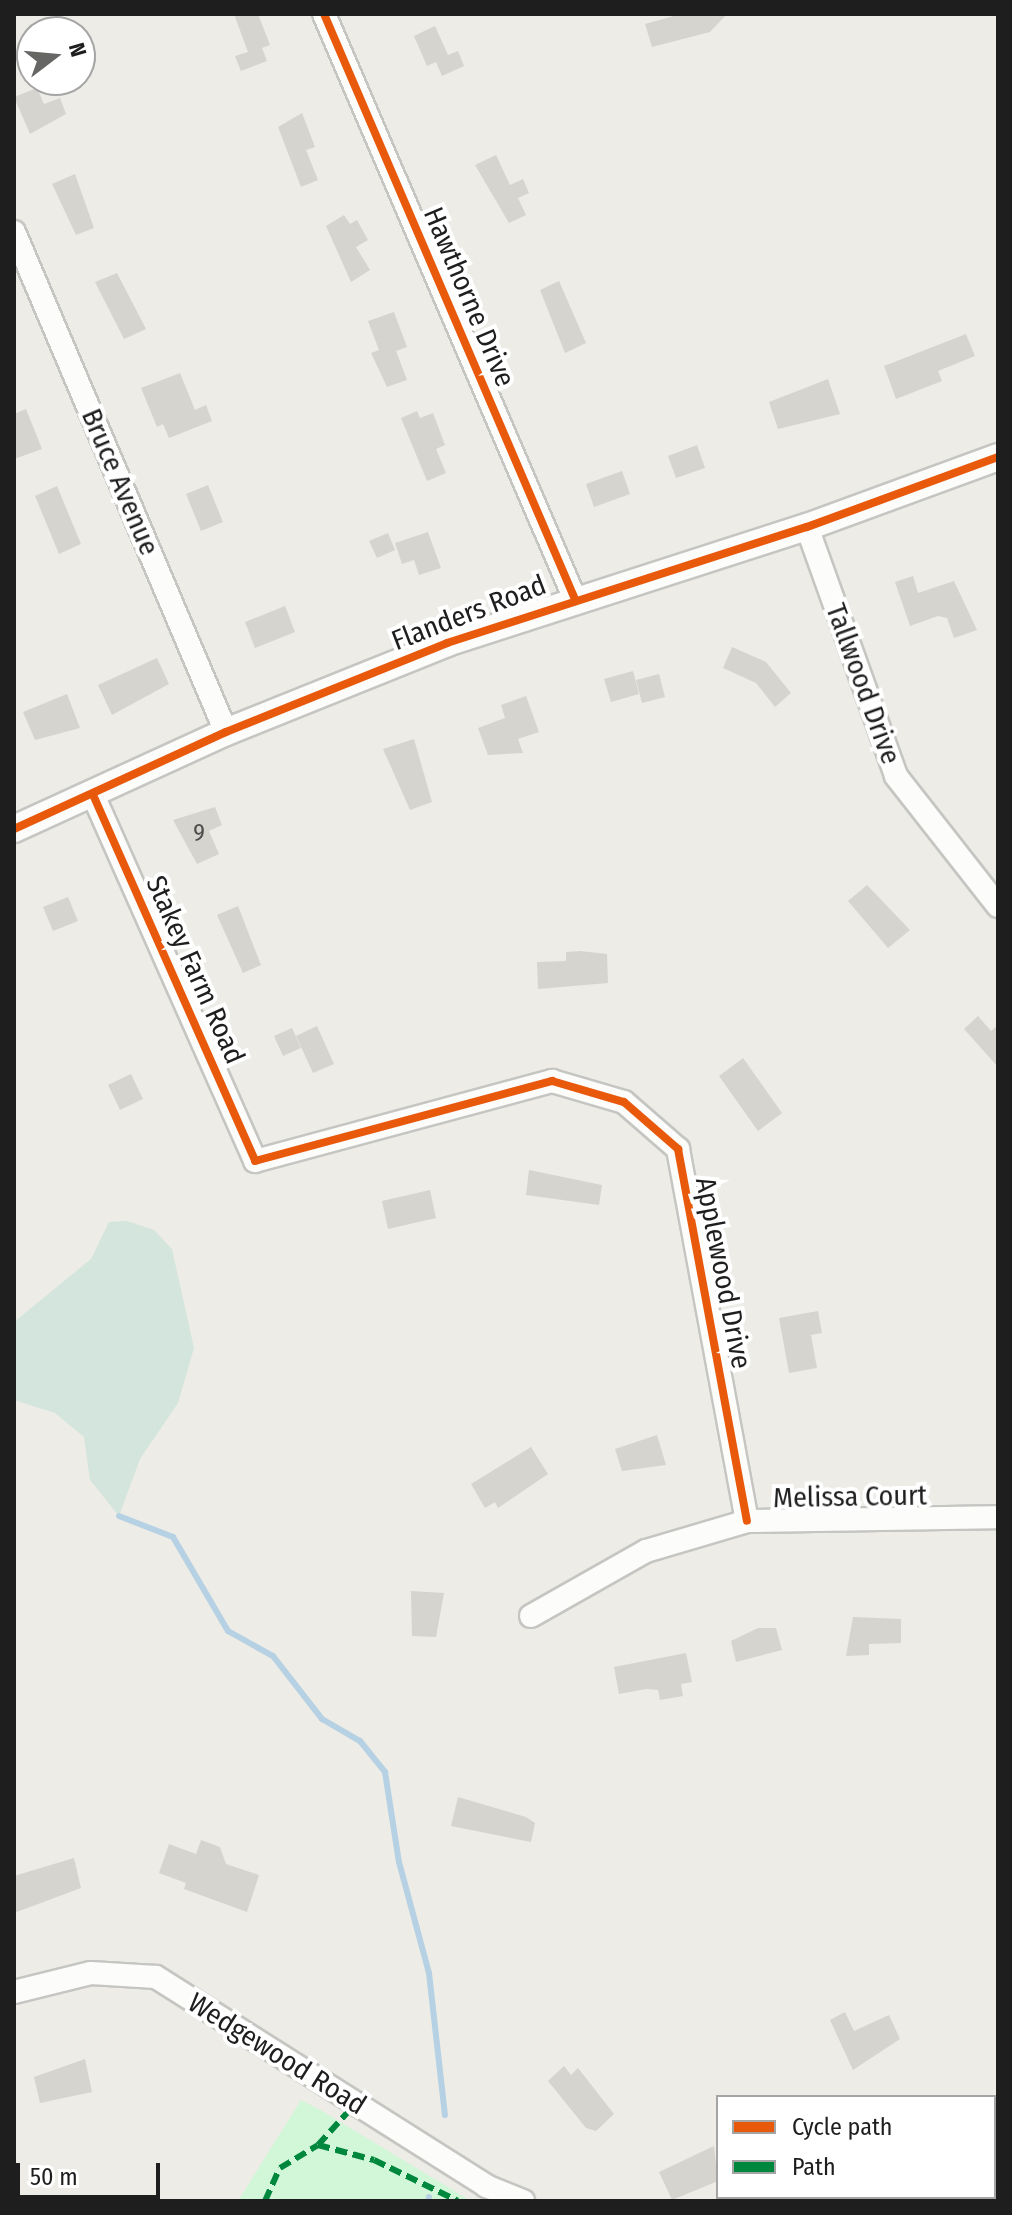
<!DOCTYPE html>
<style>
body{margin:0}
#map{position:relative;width:1012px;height:2215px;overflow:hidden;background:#edece6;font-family:"Fira Sans Condensed",sans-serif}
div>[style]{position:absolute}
.wetland>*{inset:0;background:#d3e5dd}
.park>*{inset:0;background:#d2f6d8}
.stream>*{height:6px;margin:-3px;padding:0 3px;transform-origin:3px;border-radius:3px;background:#b6d1e3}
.building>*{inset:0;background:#d6d4cf}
.roads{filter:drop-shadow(2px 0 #c5c5c2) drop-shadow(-2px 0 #c5c5c2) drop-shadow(0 2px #c5c5c2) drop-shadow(0 -2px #c5c5c2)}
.minor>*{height:22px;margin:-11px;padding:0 11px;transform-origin:11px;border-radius:11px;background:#fcfcfb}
.tertiary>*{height:26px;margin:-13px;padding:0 13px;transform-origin:13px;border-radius:13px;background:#fcfcfb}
.quiet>*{height:6px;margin-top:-3px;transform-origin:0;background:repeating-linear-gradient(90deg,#00873e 0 12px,transparent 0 18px)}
.cycleway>*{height:8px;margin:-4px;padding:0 4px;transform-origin:4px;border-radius:4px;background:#e8590c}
span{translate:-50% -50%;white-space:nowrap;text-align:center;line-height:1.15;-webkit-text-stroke:8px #fff;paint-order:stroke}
.number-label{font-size:24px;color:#4d4c4b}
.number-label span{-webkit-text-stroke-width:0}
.street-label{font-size:28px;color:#1e1e1e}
.frame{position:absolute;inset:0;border:16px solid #1e1e1e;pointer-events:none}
.legend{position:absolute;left:716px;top:2095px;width:280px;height:104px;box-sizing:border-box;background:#fff;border:2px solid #a5a5a5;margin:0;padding:10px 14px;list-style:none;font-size:24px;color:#1e1e1e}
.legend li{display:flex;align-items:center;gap:16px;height:40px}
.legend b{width:40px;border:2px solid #a5a5a5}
.north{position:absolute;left:16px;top:16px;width:80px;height:80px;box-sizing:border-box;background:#fff;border:2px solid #a5a5a5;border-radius:50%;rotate:74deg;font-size:22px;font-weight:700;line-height:32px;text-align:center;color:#1e1e1e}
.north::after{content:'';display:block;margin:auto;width:28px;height:36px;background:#666664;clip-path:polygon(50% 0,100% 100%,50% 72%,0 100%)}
.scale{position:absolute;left:16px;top:2163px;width:144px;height:36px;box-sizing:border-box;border:4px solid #1e1e1e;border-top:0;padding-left:10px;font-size:24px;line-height:28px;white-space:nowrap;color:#1e1e1e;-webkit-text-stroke:6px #fff;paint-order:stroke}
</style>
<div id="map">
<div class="wetland">
<div style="clip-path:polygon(127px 1221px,154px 1230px,172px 1249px,194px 1348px,178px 1403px,140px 1459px,119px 1516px,90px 1480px,84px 1437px,55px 1413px,14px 1400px,14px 1322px,91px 1259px,109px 1222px)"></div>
</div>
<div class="park">
<div style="clip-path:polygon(301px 2100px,322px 2111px,471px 2201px,238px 2201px)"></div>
</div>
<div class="stream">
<div style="left:119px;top:1516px;width:58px;rotate:21.3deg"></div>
<div style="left:173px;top:1537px;width:109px;rotate:59.7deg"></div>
<div style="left:228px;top:1631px;width:51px;rotate:29.1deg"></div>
<div style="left:273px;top:1656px;width:80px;rotate:52.1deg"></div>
<div style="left:322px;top:1719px;width:44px;rotate:30.1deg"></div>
<div style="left:360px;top:1741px;width:40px;rotate:51deg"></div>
<div style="left:385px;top:1772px;width:91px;rotate:81.2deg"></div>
<div style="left:399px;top:1862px;width:115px;rotate:74.9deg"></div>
<div style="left:429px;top:1973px;width:143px;rotate:83.6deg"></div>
<div style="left:428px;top:2201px;width:4px;rotate:-76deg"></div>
</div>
<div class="building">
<div style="clip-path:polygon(234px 14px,258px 14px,270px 45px,262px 48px,267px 61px,241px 71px,235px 56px,248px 52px)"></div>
<div style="clip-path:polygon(681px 14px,727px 14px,710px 32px,652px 47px,645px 24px)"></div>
<div style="clip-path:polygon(435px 26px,448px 55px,458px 51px,464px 66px,442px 76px,436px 62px,427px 66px,414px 36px)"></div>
<div style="clip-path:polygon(37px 88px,44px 104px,60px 98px,66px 114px,30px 134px,14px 97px)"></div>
<div style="clip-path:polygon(302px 113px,315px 147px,306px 150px,318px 180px,301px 187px,278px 127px)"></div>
<div style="clip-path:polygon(496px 155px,510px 185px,523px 179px,529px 193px,518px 198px,526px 215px,509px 223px,475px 165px)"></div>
<div style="clip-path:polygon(75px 174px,94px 228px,76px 235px,52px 184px)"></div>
<div style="clip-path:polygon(344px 215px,350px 224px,357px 220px,368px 240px,356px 247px,370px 270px,351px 282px,326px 226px)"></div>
<div style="clip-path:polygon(117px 273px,146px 329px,124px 339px,95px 282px)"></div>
<div style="clip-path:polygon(559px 281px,586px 343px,565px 353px,540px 290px)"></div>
<div style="clip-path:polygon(394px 312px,407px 347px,396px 351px,407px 380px,387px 387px,371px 353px,379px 350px,368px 321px)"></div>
<div style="clip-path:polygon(966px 334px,975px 356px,938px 371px,942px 381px,896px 399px,884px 366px)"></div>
<div style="clip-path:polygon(180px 373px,195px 410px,206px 405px,212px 421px,169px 438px,163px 424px,157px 427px,141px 388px)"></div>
<div style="clip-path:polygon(828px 379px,840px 414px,778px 429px,769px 402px)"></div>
<div style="clip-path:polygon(26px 409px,42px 449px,14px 459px,14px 414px)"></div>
<div style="clip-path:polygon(417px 411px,420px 418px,433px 413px,445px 445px,436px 449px,446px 473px,427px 481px,401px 418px)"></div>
<div style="clip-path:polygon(697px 445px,705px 468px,676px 478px,668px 456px)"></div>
<div style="clip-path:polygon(622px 471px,630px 494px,594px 507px,586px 484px)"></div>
<div style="clip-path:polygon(208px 485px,223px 522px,201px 531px,186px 494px)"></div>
<div style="clip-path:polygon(57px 486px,81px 544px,59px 554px,35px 496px)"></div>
<div style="clip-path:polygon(428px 532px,441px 568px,419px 575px,414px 560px,402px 564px,395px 543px)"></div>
<div style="clip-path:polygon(388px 533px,395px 550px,377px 558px,369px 541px)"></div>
<div style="clip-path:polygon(913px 576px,918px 593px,954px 581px,977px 630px,954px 638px,947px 618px,938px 616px,910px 626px,895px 582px)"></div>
<div style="clip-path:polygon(285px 606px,295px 632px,255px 648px,245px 622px)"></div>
<div style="clip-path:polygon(732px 647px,766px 662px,791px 693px,775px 707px,756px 683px,723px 668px)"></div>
<div style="clip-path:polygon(157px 658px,169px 684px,112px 715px,98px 685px)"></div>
<div style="clip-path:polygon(633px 671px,639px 694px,611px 702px,604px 679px)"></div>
<div style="clip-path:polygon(659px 674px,665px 697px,642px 703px,636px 680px)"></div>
<div style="clip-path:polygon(67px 694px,80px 728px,35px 740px,23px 712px)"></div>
<div style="clip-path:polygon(526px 696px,539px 732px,518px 739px,523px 753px,488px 755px,478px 728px,505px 718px,501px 705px)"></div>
<div style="clip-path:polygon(414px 739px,432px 802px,410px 810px,383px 749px)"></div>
<div style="clip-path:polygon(215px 807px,222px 825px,209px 831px,219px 854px,197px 864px,173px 820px)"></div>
<div style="clip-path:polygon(867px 885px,910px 930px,888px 948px,848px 901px)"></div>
<div style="clip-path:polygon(68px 897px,78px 921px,53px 931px,43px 907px)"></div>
<div style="clip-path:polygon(238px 906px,261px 965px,243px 973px,217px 915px)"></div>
<div style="clip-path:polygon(580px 951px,607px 954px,608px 983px,538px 989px,537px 962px,566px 961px,566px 952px)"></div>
<div style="clip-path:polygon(978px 1016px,991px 1031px,998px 1025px,998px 1067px,964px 1029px)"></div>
<div style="clip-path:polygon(317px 1026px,334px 1064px,313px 1073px,296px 1036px)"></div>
<div style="clip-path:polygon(292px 1028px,301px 1048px,283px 1056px,274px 1036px)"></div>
<div style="clip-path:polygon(743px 1058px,782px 1113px,758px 1131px,719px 1076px)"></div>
<div style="clip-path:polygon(131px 1074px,143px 1099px,120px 1110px,108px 1085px)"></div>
<div style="clip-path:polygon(529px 1170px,602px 1185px,599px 1205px,526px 1195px)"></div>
<div style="clip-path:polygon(430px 1190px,436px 1218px,388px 1229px,382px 1201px)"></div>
<div style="clip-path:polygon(818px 1311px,822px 1333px,811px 1335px,817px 1368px,789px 1373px,779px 1318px)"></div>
<div style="clip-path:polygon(657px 1435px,666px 1465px,622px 1471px,615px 1449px)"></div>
<div style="clip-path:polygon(531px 1447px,548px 1474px,498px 1508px,495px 1502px,485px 1508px,471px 1484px)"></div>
<div style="clip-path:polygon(411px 1591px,444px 1593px,436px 1637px,412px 1636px)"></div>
<div style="clip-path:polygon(853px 1617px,901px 1619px,901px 1643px,869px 1644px,869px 1655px,846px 1656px)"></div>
<div style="clip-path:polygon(758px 1628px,776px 1628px,782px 1650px,736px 1662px,731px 1641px)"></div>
<div style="clip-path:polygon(686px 1653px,692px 1682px,681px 1684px,683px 1696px,660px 1700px,658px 1690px,646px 1689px,619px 1694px,614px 1667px)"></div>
<div style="clip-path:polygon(458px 1797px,526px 1817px,535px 1823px,531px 1842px,451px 1826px)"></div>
<div style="clip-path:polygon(201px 1840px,220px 1847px,226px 1864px,259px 1875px,247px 1912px,184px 1889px,186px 1883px,159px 1873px,169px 1844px,196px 1854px)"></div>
<div style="clip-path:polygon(74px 1858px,81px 1888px,14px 1913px,14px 1876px)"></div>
<div style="clip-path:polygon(845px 2012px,854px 2031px,889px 2015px,900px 2039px,853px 2070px,830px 2020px)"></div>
<div style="clip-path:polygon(85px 2059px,92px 2092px,40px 2103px,34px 2077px)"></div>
<div style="clip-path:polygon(564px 2066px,571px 2075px,578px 2068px,614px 2114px,596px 2131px,586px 2128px,548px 2081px)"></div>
<div style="clip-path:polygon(714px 2146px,718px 2181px,672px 2200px,659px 2172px)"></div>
</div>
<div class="roads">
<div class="minor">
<div style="left:324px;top:14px;width:634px;rotate:66.79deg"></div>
<div style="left:14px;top:232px;width:543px;rotate:67.02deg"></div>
<div style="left:807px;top:527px;width:264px;rotate:70.3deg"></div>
<div style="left:896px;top:776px;width:165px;rotate:51.9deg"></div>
<div style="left:94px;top:797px;width:398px;rotate:66.1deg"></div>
<div style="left:255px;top:1161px;width:308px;rotate:-15.1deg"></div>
<div style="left:552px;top:1081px;width:75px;rotate:16.3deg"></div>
<div style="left:624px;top:1102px;width:72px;rotate:41deg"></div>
<div style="left:678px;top:1149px;width:378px;rotate:79.5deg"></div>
<div style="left:531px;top:1616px;width:132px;rotate:-29.5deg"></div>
<div style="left:646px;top:1551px;width:105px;rotate:-16.5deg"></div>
<div style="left:747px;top:1521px;width:251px;rotate:-0.9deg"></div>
<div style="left:14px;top:1992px;width:79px;rotate:-13.9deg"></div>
<div style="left:91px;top:1973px;width:65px;rotate:3.5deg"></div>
<div style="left:156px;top:1977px;width:391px;rotate:32.3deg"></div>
<div style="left:486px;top:2186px;width:40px;rotate:22deg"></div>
<div style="left:836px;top:2201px;width:10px;rotate:-24deg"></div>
</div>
<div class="tertiary">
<div style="left:14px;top:829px;width:233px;rotate:-24.6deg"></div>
<div style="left:226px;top:732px;width:238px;rotate:-21.9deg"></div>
<div style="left:447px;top:643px;width:378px;rotate:-17.9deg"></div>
<div style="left:807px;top:527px;width:203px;rotate:-20.1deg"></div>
</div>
</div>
<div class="quiet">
<div style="left:318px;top:2145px;width:58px;rotate:15deg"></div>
<div style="left:374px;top:2160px;width:93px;rotate:26deg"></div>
<div style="left:265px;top:2201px;width:36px;rotate:-66deg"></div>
<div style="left:280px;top:2168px;width:44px;rotate:-31.2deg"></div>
<div style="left:318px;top:2145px;width:57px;rotate:-47.9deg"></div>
</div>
<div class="cycleway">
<div style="left:324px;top:14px;width:634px;rotate:66.79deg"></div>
<div style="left:94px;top:797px;width:398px;rotate:66.1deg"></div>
<div style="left:255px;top:1161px;width:308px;rotate:-15.1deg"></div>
<div style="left:552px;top:1081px;width:75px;rotate:16.3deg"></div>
<div style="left:624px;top:1102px;width:72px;rotate:41deg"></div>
<div style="left:678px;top:1149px;width:378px;rotate:79.5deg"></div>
<div style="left:14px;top:829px;width:233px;rotate:-24.6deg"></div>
<div style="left:226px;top:732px;width:238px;rotate:-21.9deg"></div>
<div style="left:447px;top:643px;width:378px;rotate:-17.9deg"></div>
<div style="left:807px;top:527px;width:203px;rotate:-20.1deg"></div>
</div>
<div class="number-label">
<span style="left:199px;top:834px">9</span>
</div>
<div class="street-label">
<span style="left:469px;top:297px;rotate:67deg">Hawthorne Drive</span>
<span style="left:120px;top:482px;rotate:67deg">Bruce Avenue</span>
<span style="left:469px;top:613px;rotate:-21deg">Flanders Road</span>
<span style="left:863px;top:684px;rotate:70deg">Tallwood Drive</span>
<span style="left:195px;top:970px;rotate:66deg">Stakey Farm Road</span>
<span style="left:723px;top:1273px;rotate:79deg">Applewood Drive</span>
<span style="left:850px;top:1497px;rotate:-1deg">Melissa Court</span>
<span style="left:277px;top:2054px;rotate:32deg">Wedgewood Road</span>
</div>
<div class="frame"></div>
<ul class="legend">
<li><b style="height:10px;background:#e8590c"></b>Cycle path</li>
<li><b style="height:10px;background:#00873e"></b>Path</li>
</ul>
<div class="north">N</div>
<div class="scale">50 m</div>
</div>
